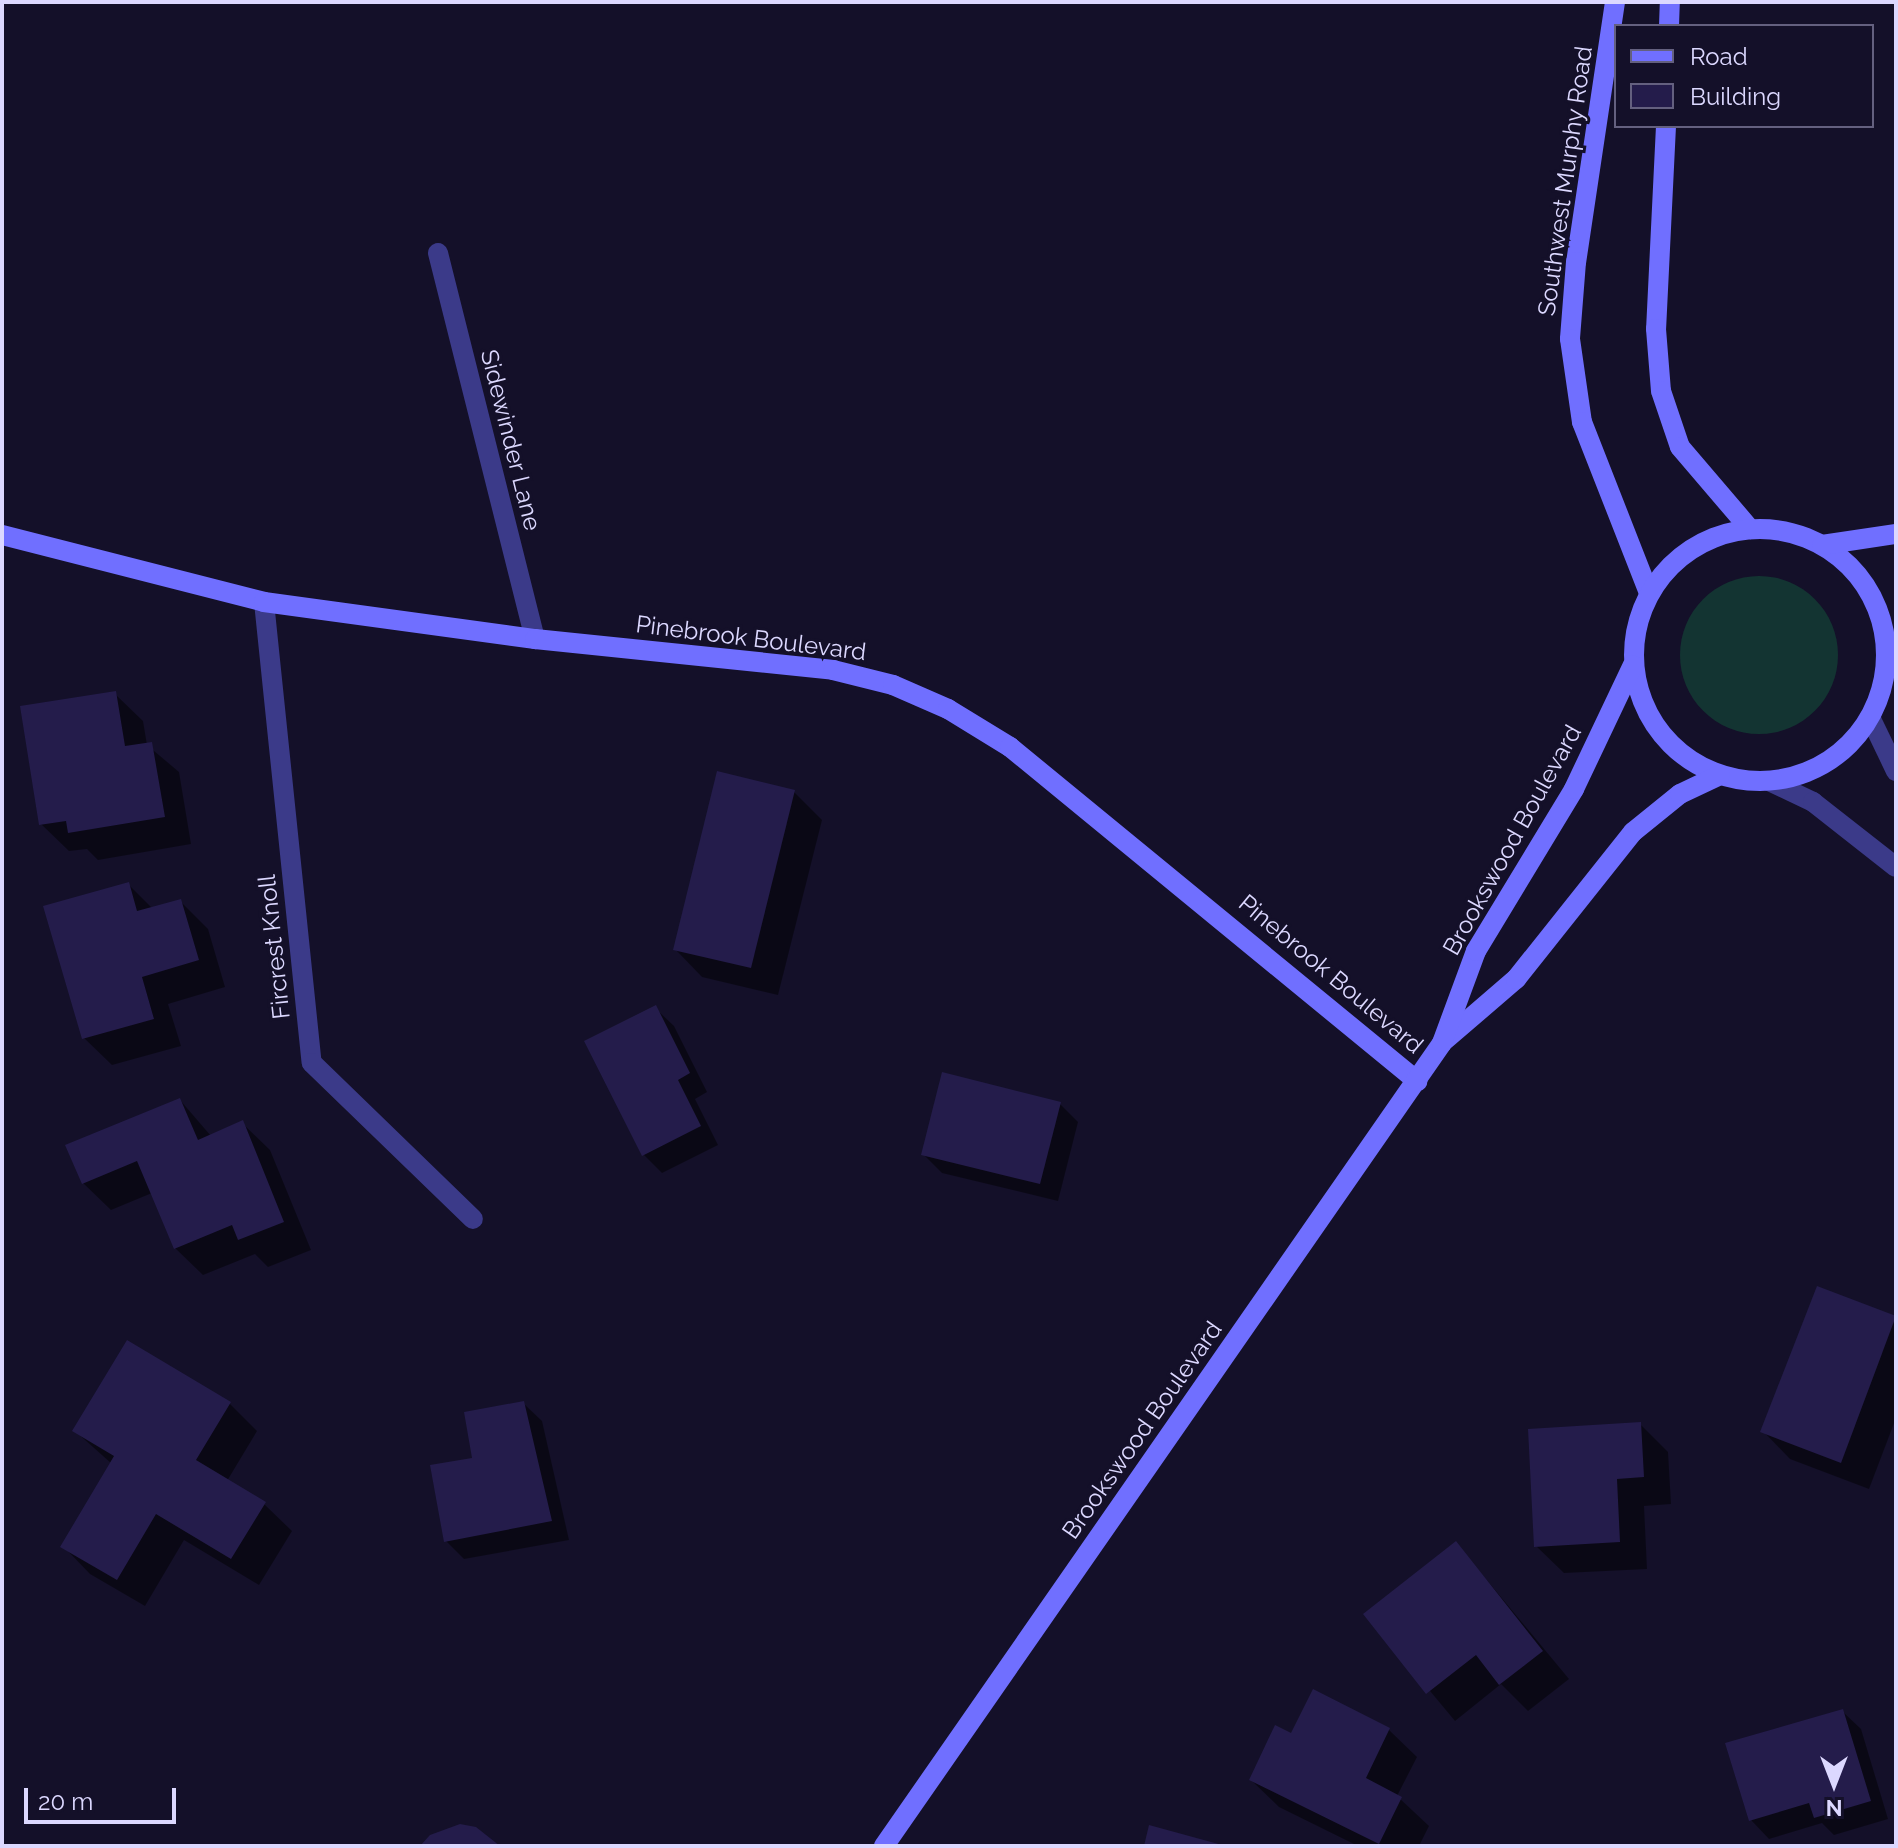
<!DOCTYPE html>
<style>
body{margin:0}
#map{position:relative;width:1898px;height:1848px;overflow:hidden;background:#141029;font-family:Raleway,sans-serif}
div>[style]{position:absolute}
.green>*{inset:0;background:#133432}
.round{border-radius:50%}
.shadow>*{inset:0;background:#0007}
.building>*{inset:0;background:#241c4b}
.street>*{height:20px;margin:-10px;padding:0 10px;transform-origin:10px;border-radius:10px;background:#3b3a89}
.secondary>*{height:20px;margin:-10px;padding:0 10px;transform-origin:10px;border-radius:10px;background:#706fff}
.secondary>.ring{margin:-10px;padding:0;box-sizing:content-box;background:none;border:20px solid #706fff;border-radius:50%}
span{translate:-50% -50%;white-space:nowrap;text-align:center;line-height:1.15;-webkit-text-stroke:6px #141029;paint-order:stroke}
.street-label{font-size:24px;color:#dcd8ff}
.frame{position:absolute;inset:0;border:4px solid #dcd8ff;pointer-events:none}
.legend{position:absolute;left:1614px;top:24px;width:260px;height:104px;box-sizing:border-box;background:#141029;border:2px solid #64607f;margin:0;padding:10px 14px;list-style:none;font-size:24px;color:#dcd8ff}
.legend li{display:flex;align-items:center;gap:16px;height:40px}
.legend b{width:40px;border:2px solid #64607f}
.north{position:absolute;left:1794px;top:1744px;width:80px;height:80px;-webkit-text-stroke:6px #141029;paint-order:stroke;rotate:180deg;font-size:22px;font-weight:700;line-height:32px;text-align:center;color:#dcd8ff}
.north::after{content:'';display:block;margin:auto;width:28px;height:36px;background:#dcd8ff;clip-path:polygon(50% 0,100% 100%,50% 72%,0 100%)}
.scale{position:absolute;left:24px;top:1788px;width:152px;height:36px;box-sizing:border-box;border:4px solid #dcd8ff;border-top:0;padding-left:10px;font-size:24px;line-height:28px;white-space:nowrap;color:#dcd8ff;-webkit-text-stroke:6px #141029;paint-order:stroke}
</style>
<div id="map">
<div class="green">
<div class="round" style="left:1680px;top:576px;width:158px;height:158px"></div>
</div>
<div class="shadow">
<div style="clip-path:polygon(115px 694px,143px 721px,147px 745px,179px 772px,191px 844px,98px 860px,87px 849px,69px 851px,41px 824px)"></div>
<div style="clip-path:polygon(794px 792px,822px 820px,778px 995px,702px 977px,675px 949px)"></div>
<div style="clip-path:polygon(128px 884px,153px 909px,180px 901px,208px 929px,225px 987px,168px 1004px,181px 1046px,112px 1065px,84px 1038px)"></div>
<div style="clip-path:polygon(655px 1008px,674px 1026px,707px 1092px,695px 1099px,718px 1145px,662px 1173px,643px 1154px)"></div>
<div style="clip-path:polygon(180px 1100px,211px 1136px,242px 1123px,270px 1150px,311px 1250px,268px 1267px,255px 1254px,203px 1275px,175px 1248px,152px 1193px,111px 1210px,83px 1183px)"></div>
<div style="clip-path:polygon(1060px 1104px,1078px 1122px,1058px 1201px,942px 1173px,923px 1154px)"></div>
<div style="clip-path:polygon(1818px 1288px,1896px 1318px,1896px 1418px,1869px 1489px,1790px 1459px,1763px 1431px)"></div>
<div style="clip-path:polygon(128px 1343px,230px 1404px,257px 1431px,227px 1481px,264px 1504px,292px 1531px,259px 1585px,184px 1540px,145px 1606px,90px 1574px,63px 1546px,112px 1464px,75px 1431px)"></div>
<div style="clip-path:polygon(523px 1403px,542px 1421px,569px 1540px,464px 1559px,446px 1541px)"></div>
<div style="clip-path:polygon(1640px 1424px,1668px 1452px,1671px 1504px,1644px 1506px,1647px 1569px,1564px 1573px,1536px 1546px)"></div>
<div style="clip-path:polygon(1456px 1543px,1569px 1679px,1528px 1711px,1501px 1684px,1455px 1721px,1366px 1614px)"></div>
<div style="clip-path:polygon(1842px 1711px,1861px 1729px,1888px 1819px,1834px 1835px,1822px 1823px,1769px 1839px,1751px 1820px)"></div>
<div style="clip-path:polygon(1389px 1730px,1417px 1757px,1397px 1796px,1429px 1826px,1419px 1846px,1358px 1846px,1279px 1807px,1251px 1780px,1292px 1736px)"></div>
</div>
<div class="building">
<div style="clip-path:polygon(116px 691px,125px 746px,152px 742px,165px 817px,68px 833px,66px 821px,39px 825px,20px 706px)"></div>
<div style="clip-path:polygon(717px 771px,795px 790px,751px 968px,673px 950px)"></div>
<div style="clip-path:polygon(129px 882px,137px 911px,181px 899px,199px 960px,142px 977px,154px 1019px,82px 1039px,43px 906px)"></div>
<div style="clip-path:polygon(656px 1005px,690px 1073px,678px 1080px,701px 1126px,642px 1156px,584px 1041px)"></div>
<div style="clip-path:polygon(942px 1072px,1061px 1102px,1040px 1184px,921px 1155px)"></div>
<div style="clip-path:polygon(180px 1098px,198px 1140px,243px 1120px,284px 1222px,238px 1240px,232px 1225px,174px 1249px,137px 1161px,82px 1184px,65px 1145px)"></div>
<div style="clip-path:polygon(1817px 1286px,1896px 1316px,1841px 1463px,1760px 1432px)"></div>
<div style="clip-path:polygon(127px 1340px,231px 1402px,196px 1460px,266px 1502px,231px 1559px,156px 1514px,117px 1580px,60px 1547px,114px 1456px,72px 1431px)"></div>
<div style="clip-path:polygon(524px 1401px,552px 1521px,444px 1542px,430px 1465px,472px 1458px,464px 1412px)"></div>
<div style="clip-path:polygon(1641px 1422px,1644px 1477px,1617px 1479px,1620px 1542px,1534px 1547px,1528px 1429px)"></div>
<div style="clip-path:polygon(1456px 1541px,1543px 1651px,1499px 1685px,1476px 1655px,1426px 1694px,1363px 1614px)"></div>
<div style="clip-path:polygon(1313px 1689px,1390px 1728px,1366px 1778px,1402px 1797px,1379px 1844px,1249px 1780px,1275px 1725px,1291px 1733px)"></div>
<div style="clip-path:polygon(1843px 1709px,1871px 1801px,1814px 1818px,1809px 1803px,1749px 1821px,1725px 1743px)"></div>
<div style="clip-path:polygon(460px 1824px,476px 1827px,500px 1846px,420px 1846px,430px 1835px)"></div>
<div style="clip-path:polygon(1149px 1825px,1222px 1845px,1222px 1846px,1144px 1846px)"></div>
</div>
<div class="street">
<div style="left:438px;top:253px;width:398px;rotate:75.9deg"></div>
<div style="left:264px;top:602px;width:463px;rotate:84.1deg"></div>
<div style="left:312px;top:1063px;width:224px;rotate:44.1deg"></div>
<div style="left:1870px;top:717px;width:60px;rotate:64.3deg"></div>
<div style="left:1769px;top:781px;width:49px;rotate:25.5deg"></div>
<div style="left:1813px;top:802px;width:105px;rotate:38.1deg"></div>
</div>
<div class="secondary">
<div style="left:1615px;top:2px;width:263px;rotate:98.5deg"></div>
<div style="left:1576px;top:262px;width:77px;rotate:94.5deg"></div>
<div style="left:1570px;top:339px;width:84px;rotate:81.8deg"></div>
<div style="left:1582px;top:422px;width:184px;rotate:68.6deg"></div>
<div style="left:1669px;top:26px;width:24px;rotate:-88deg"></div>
<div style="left:1666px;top:126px;width:203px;rotate:92.8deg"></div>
<div style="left:1656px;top:329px;width:62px;rotate:85.4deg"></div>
<div style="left:1661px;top:391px;width:59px;rotate:71.3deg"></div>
<div style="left:1680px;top:447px;width:108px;rotate:49.5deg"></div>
<div class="ring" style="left:1634px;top:529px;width:232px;height:232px"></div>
<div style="left:2px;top:535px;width:270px;rotate:14.3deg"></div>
<div style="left:264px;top:602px;width:274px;rotate:7.8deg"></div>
<div style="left:535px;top:639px;width:300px;rotate:5.9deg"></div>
<div style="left:833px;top:670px;width:62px;rotate:14deg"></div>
<div style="left:893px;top:685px;width:60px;rotate:23.6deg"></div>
<div style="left:948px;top:709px;width:73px;rotate:31.5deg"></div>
<div style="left:1010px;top:747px;width:527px;rotate:39.37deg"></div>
<div style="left:1822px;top:545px;width:75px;rotate:-8.5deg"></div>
<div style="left:1445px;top:1040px;width:94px;rotate:-40.7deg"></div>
<div style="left:1516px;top:979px;width:188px;rotate:-51.5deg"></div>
<div style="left:1633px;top:832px;width:60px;rotate:-39deg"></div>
<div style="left:1680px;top:794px;width:44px;rotate:-25.4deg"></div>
<div style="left:884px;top:1846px;width:978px;rotate:-55.2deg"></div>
<div style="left:1442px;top:1043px;width:98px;rotate:-69.7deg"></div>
<div style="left:1476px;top:951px;width:189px;rotate:-58.8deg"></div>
<div style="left:1574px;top:789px;width:137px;rotate:-64.6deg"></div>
</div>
<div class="street-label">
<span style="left:1565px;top:181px;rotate:-82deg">Southwest Murphy Road</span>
<span style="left:511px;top:440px;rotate:76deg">Sidewinder Lane</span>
<span style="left:751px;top:638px;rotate:7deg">Pinebrook Boulevard</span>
<span style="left:1512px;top:840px;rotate:-61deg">Brookswood Boulevard</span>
<span style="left:274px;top:947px;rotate:-96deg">Fircrest Knoll</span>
<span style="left:1331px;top:974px;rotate:40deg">Pinebrook Boulevard</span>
<span style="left:1142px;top:1430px;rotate:-55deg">Brookswood Boulevard</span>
</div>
<div class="frame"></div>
<ul class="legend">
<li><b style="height:10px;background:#706fff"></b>Road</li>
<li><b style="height:22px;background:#241c4b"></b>Building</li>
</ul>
<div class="north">N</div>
<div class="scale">20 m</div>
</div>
